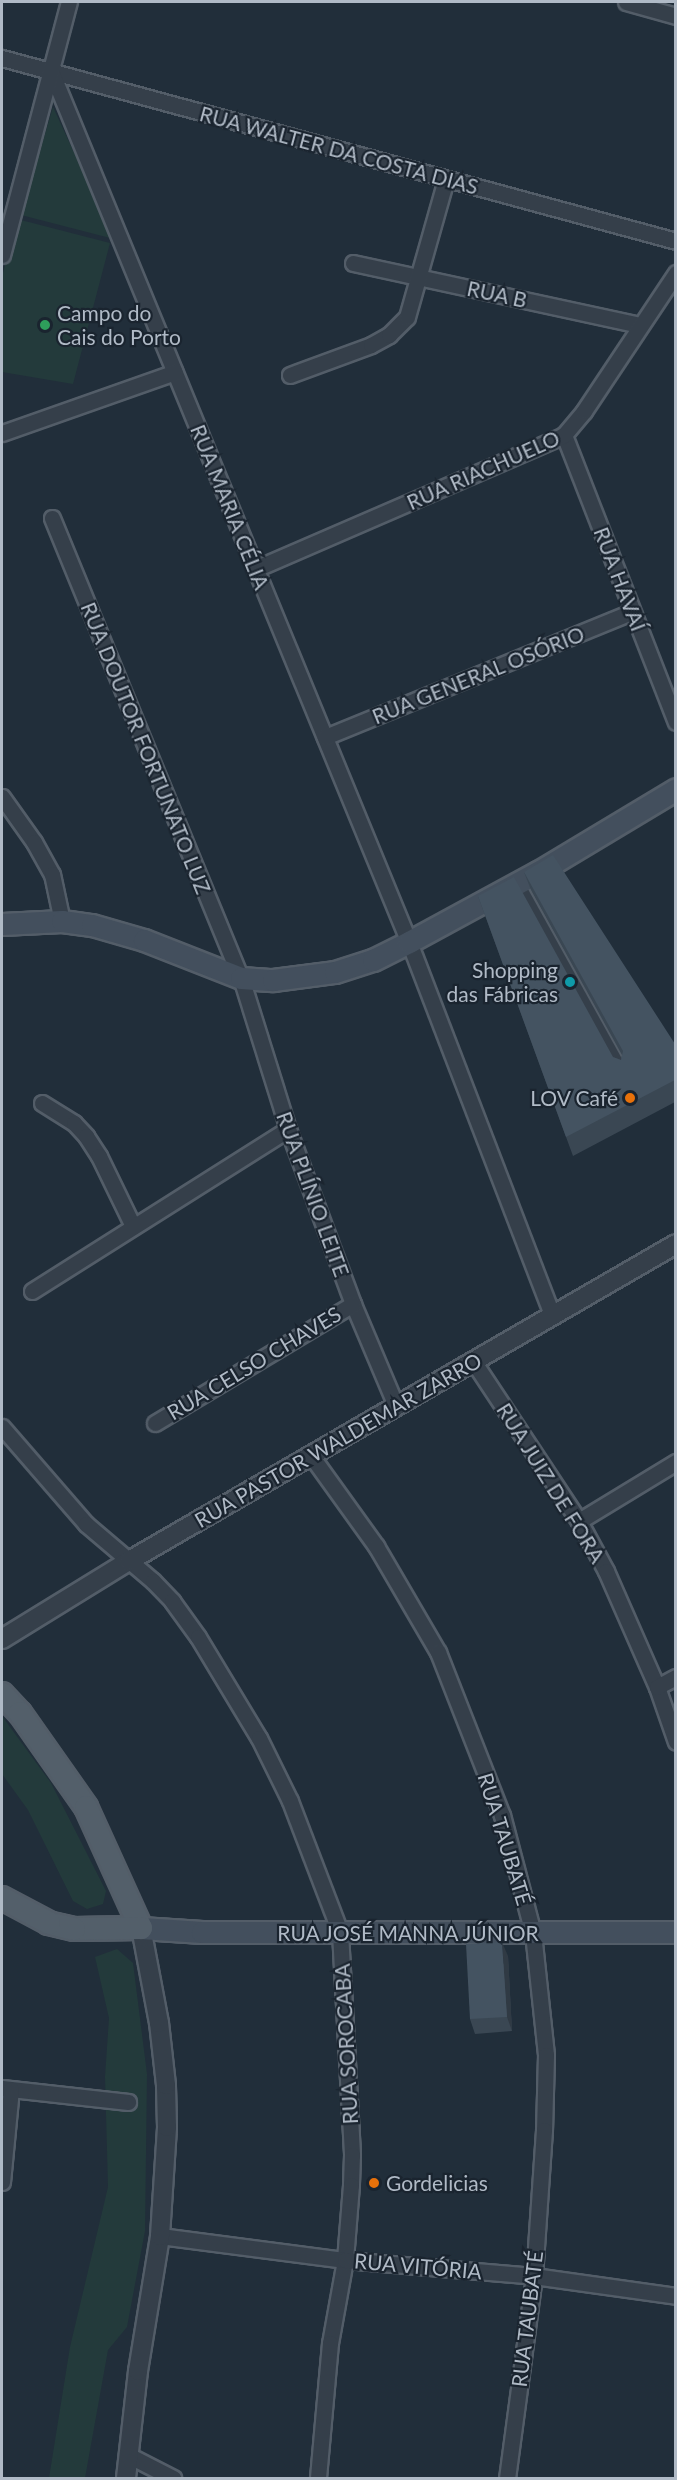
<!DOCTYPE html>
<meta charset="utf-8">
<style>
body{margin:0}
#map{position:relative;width:677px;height:2480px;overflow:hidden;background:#212e3a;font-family:Lato,sans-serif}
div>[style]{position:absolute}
.green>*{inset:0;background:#233a3b}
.roads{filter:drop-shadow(2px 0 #535d68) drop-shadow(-2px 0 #535d68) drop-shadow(0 2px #535d68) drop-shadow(0 -2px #535d68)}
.service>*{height:8px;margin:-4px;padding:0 4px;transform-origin:4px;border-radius:4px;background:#353f4a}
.minor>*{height:15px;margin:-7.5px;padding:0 7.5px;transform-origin:7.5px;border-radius:7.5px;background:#353f4a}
.tertiary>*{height:18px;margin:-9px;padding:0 9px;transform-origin:9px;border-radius:9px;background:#353f4a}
.secondary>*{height:21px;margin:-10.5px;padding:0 10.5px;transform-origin:10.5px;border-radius:10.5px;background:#434f5d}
.primary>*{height:22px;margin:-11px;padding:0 11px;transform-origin:11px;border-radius:11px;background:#535f6a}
.wall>*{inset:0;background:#3a4753}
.shaded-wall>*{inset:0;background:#303a44}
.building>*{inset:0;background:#445361}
.dots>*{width:16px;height:16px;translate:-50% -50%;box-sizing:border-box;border:3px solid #1a242f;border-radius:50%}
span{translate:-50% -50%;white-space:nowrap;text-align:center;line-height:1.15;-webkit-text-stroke:4.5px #1a242f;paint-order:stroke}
.street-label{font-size:21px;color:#b0bac6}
.poi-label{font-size:21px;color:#b0bac6}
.left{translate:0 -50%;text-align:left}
.right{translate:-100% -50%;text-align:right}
.frame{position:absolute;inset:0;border:3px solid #b0bac6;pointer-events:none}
</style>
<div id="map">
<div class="green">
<div style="clip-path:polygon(53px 107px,114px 239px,21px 215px)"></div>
<div style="clip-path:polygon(17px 219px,110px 243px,73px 384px,2px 372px,2px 277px)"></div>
<div style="clip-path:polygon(2px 1716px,51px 1783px,106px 1891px,103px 1904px,87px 1909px,73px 1901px,28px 1810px,2px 1774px)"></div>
<div style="clip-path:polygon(117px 1949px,133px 1963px,147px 2074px,145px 2231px,127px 2327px,108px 2350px,85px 2478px,49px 2478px,70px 2347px,108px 2187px,105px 2077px,109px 2018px,95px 1957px)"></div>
</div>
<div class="roads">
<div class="service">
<div style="left:520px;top:883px;width:210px;rotate:61deg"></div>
</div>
<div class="minor">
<div style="left:626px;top:2px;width:52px;rotate:15.6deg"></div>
<div style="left:2px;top:58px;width:698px;rotate:15.19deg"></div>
<div style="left:51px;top:71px;width:942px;rotate:67.66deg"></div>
<div style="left:409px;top:942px;width:399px;rotate:69deg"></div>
<div style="left:2px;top:255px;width:262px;rotate:-75.2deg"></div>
<div style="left:353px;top:263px;width:294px;rotate:12.2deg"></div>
<div style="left:290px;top:375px;width:86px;rotate:-20.3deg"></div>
<div style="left:371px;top:345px;width:21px;rotate:-29deg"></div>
<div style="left:389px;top:335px;width:25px;rotate:-45deg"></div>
<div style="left:407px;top:317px;width:143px;rotate:-74.2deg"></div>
<div style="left:2px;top:433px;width:183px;rotate:-19.4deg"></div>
<div style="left:564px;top:435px;width:308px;rotate:68.7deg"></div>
<div style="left:52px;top:518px;width:497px;rotate:67.7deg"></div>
<div style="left:241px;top:978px;width:158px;rotate:72.7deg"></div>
<div style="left:288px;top:1129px;width:187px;rotate:69.6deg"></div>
<div style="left:353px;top:1304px;width:111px;rotate:67.1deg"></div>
<div style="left:255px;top:569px;width:337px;rotate:-23.4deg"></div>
<div style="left:564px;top:435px;width:31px;rotate:-50deg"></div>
<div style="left:584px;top:411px;width:166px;rotate:-56.3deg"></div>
<div style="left:325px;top:737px;width:331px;rotate:-22.2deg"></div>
<div style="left:2px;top:797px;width:55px;rotate:54.6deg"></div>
<div style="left:34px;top:842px;width:37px;rotate:61deg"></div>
<div style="left:52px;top:874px;width:48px;rotate:78deg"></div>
<div style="left:42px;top:1103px;width:38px;rotate:32deg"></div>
<div style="left:74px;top:1123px;width:18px;rotate:47deg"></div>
<div style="left:86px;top:1136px;width:24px;rotate:57deg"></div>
<div style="left:99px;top:1156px;width:78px;rotate:64.1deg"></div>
<div style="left:32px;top:1291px;width:303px;rotate:-32.3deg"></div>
<div style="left:473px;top:1361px;width:192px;rotate:56.5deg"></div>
<div style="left:579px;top:1521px;width:57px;rotate:61.6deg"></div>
<div style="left:606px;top:1571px;width:127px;rotate:66.3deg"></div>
<div style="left:657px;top:1687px;width:58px;rotate:70.9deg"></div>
<div style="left:155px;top:1423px;width:231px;rotate:-31deg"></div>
<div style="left:2px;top:1427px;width:128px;rotate:49.1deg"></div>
<div style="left:86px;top:1524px;width:88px;rotate:40.4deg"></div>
<div style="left:153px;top:1581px;width:28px;rotate:46deg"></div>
<div style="left:172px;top:1601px;width:44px;rotate:54.2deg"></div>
<div style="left:198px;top:1637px;width:118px;rotate:58.9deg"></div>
<div style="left:259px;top:1738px;width:70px;rotate:63.8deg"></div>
<div style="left:290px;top:1801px;width:140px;rotate:69.1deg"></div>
<div style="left:340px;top:1932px;width:223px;rotate:86.9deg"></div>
<div style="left:352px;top:2155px;width:30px;rotate:92deg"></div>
<div style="left:351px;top:2185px;width:75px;rotate:94.6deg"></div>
<div style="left:345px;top:2260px;width:84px;rotate:100.2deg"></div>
<div style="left:330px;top:2343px;width:136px;rotate:95.1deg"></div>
<div style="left:312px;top:1457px;width:110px;rotate:54.3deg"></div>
<div style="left:376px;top:1546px;width:123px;rotate:59.7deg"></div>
<div style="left:438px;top:1652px;width:175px;rotate:68.6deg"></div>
<div style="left:502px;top:1815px;width:122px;rotate:75.3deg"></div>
<div style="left:533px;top:1933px;width:123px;rotate:83.9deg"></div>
<div style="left:546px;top:2055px;width:75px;rotate:91.5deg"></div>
<div style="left:544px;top:2130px;width:146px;rotate:93.9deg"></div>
<div style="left:534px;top:2276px;width:204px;rotate:97.6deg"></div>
<div style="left:579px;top:1521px;width:114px;rotate:-31.3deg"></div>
<div style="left:657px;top:1687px;width:21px;rotate:-28deg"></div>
<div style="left:2px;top:2088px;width:127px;rotate:6.3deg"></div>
<div style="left:2px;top:2182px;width:93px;rotate:-84.5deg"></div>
<div style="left:160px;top:2236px;width:187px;rotate:7.4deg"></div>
<div style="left:345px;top:2260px;width:190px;rotate:4.8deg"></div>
<div style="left:534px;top:2276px;width:143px;rotate:8deg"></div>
<div style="left:128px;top:2455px;width:51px;rotate:27.1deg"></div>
</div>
<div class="tertiary">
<div style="left:2px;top:1639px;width:149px;rotate:-31.6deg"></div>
<div style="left:129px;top:1561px;width:632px;rotate:-30.09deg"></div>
<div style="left:126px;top:2478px;width:108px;rotate:-83.6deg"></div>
<div style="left:138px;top:2371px;width:137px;rotate:-80.7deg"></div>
<div style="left:160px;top:2236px;width:109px;rotate:-86.3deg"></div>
<div style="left:167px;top:2127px;width:42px;rotate:-91.4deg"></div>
<div style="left:166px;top:2085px;width:62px;rotate:-96.4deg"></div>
<div style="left:159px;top:2023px;width:97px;rotate:-100.7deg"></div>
</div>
<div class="secondary">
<div style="left:2px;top:924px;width:60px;rotate:-2.9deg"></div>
<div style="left:62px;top:921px;width:30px;rotate:8deg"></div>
<div style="left:92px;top:925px;width:54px;rotate:16.1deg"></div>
<div style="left:144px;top:940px;width:104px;rotate:21.4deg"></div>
<div style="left:241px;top:978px;width:32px;rotate:4deg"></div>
<div style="left:273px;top:980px;width:63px;rotate:-7.4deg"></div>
<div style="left:335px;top:972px;width:40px;rotate:-18deg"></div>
<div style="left:373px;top:960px;width:40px;rotate:-26.6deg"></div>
<div style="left:409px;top:942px;width:147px;rotate:-28.5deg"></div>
<div style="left:538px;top:872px;width:161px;rotate:-31deg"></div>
<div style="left:141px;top:1928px;width:61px;rotate:3.8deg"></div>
<div style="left:202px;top:1932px;width:474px"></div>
</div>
<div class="primary">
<div style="left:2px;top:1694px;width:26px;rotate:47deg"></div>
<div style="left:20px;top:1713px;width:115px;rotate:54.9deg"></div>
<div style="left:86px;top:1807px;width:133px;rotate:65.6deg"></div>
<div style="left:141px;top:1928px;width:67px;rotate:179.1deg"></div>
<div style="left:74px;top:1929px;width:26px;rotate:-167deg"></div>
<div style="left:49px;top:1923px;width:53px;rotate:-152deg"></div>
</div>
</div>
<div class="wall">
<div style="clip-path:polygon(524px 872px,675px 1044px,675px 1102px,573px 1156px,478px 896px,613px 1057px,621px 1060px,622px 1055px,531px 890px)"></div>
<div style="clip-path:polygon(508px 1956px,512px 2031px,475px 2034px,470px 2019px)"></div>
</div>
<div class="shaded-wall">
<div style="clip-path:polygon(502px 1942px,508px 1956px,512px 2031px,507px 2017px)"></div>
</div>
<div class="building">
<div style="clip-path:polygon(553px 855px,675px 1044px,675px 1080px,566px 1137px,478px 896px,514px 877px,613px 1057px,621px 1060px,623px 1051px,524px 872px)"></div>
<div style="clip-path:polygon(502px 1942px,507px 2017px,470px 2019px,466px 1944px)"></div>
</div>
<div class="dots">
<div style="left:45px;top:325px;background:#2e9e5b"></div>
<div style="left:570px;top:982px;background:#0f9aa8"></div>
<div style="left:630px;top:1098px;background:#e8710a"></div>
<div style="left:374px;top:2183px;background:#e8710a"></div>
</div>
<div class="street-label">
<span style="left:339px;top:150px;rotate:15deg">RUA WALTER DA COSTA DIAS</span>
<span style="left:497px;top:294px;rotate:12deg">RUA B</span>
<span style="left:483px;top:470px;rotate:-24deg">RUA RIACHUELO</span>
<span style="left:230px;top:507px;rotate:68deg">RUA MARIA CÉLIA</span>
<span style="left:620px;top:579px;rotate:69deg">RUA HAVAÍ</span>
<span style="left:478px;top:675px;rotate:-22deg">RUA GENERAL OSÓRIO</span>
<span style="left:146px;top:748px;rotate:68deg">RUA DOUTOR FORTUNATO LUZ</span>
<span style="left:313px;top:1194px;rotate:70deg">RUA PLÍNIO LEITE</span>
<span style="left:254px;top:1363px;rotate:-31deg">RUA CELSO CHAVES</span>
<span style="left:338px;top:1440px;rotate:-30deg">RUA PASTOR WALDEMAR ZARRO</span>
<span style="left:551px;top:1483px;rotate:58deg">RUA JUIZ DE FORA</span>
<span style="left:505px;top:1839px;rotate:73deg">RUA TAUBATÉ</span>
<span style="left:408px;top:1933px">RUA JOSÉ MANNA JÚNIOR</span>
<span style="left:346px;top:2044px;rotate:-93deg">RUA SOROCABA</span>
<span style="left:418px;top:2266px;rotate:5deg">RUA VITÓRIA</span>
<span style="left:527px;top:2319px;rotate:-83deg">RUA TAUBATÉ</span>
</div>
<div class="poi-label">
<span class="left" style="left:57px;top:325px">Campo do<br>Cais do Porto</span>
<span class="right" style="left:558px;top:982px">Shopping<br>das Fábricas</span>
<span class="right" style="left:618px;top:1098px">LOV Café</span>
<span class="left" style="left:386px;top:2183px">Gordelicias</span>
</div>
<div class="frame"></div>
</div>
